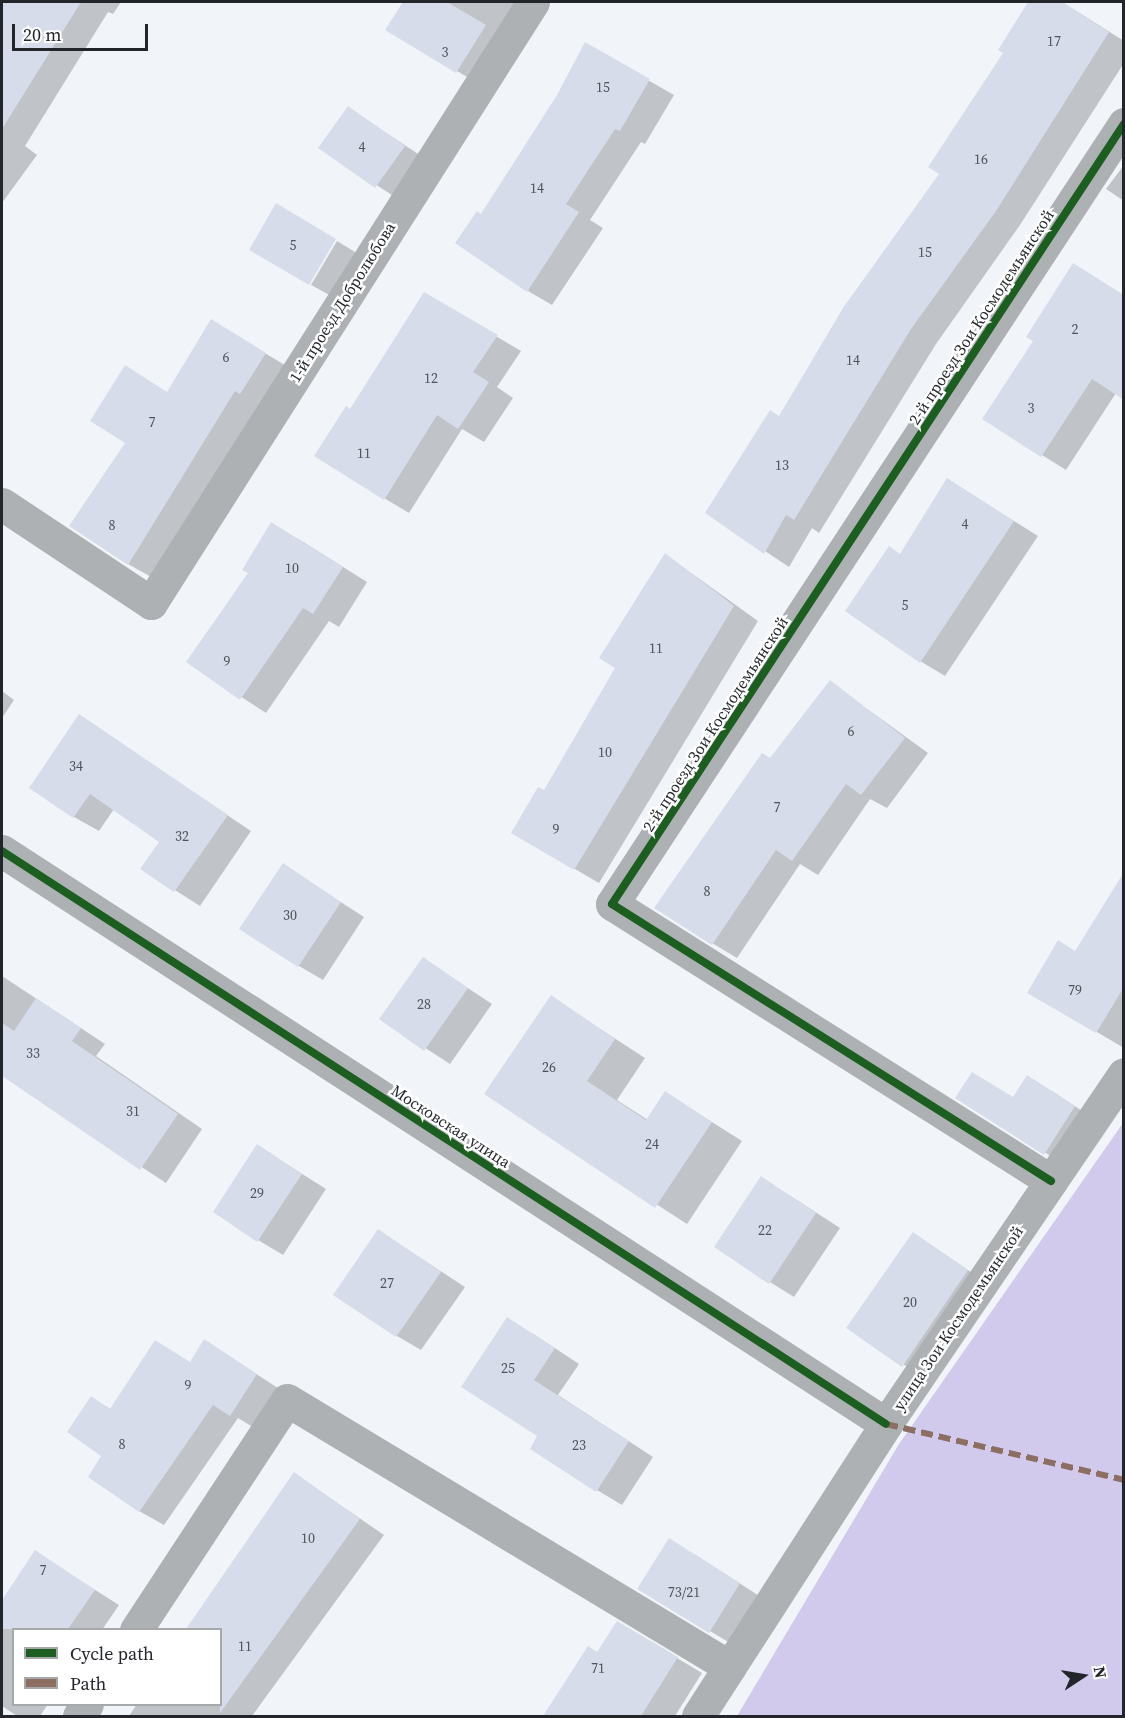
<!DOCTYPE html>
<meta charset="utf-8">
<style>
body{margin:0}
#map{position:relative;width:1125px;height:1718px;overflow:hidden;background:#f1f5fa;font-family:"Source Serif 4",serif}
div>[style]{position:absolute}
.forest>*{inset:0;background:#d1caed}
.shadow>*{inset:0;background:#0003}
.building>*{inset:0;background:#d7dcea}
.street>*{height:33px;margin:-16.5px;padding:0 16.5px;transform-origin:16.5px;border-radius:16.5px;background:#aeb1b3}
.quiet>*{height:6px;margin-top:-3px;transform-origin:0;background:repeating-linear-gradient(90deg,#8d6e63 0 12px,transparent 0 18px)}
.cycleway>*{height:8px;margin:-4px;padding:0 4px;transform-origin:4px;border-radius:4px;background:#1b5e20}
span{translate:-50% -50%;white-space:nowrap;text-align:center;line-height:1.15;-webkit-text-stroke:5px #fff;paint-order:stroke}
.number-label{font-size:14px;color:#4f535a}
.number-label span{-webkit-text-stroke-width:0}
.street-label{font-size:16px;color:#22252a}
.frame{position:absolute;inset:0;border:3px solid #22252a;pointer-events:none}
.legend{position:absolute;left:12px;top:1628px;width:210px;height:78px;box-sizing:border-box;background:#fff;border:2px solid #a7a8aa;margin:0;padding:8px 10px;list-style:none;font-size:18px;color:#22252a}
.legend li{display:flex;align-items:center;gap:12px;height:30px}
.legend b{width:30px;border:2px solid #a7a8aa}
.north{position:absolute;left:1053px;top:1646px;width:60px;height:60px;-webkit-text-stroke:4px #fff;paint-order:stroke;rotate:78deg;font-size:16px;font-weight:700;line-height:24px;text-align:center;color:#22252a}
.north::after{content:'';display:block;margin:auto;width:21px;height:27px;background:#22252a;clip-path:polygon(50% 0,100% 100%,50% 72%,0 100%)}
.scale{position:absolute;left:12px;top:24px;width:136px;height:27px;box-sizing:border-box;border:3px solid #22252a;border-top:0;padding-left:8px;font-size:18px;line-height:21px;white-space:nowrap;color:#22252a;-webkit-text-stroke:4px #fff;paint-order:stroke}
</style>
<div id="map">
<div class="forest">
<div style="clip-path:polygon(1123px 1123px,1123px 1716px,737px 1716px,899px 1444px)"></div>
</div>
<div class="shadow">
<div style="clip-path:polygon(2px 2px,121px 2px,113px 14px,108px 12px,25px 146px,37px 155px,2px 203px)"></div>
<div style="clip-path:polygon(404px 2px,528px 2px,482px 86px,387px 29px)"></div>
<div style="clip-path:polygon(1030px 2px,1062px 2px,1124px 41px,1124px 63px,1020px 225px,936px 344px,819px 533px,812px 528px,789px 567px,708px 513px,780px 417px,941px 173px,1005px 53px,1000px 49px)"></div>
<div style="clip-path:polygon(585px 44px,674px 95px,645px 144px,641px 142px,590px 220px,603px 228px,552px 305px,528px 291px,559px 96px)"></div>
<div style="clip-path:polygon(348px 108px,429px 161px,401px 201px,320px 148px)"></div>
<div style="clip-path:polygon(1124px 165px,1124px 201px,1106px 189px)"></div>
<div style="clip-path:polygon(337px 241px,360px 255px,335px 298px,311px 285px)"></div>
<div style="clip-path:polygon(425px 294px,521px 351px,497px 387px,513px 398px,484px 442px,462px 429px,409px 513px,384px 498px,351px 411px)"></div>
<div style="clip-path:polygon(236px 336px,290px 368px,153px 578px,128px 564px)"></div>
<div style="clip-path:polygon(1035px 341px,1116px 393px,1066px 470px,1042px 455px)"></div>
<div style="clip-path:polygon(972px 495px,1038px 536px,945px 676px,920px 661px)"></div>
<div style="clip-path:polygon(297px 538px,367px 582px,339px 627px,329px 621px,266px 713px,188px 662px)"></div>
<div style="clip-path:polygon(666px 555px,758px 621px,599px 883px,513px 833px,544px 792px,617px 667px)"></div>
<div style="clip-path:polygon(830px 682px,928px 753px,887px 808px,870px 799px,818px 875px,800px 864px,737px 958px,712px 943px,771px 759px)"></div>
<div style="clip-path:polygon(2px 691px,14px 700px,2px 718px)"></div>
<div style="clip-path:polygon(79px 716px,251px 831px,200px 906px,142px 869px,161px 841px,114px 809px,99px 831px,74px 817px)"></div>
<div style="clip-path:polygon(283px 865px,364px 917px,323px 980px,299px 966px)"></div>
<div style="clip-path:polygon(1124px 875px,1124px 1048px,1029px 992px,1076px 953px)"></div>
<div style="clip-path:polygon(424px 959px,492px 1004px,450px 1064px,381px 1019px)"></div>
<div style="clip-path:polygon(2px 976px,105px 1044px,96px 1056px,202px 1129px,166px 1183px,2px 1075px)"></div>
<div style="clip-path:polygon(551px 997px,645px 1058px,617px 1100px,648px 1120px,666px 1093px,742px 1141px,687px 1224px,486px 1094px)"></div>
<div style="clip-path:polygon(1052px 1091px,1099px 1122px,1070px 1168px,957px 1098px,1014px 1098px)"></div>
<div style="clip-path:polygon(258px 1146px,326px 1189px,283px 1255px,258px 1240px)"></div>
<div style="clip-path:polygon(786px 1193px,840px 1228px,794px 1297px,770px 1282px)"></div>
<div style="clip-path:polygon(379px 1231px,465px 1287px,421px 1350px,397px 1336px)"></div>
<div style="clip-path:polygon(914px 1234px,992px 1286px,927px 1380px,849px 1328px)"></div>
<div style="clip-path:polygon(532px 1333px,579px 1364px,558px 1395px,653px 1457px,622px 1505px,597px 1490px,540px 1436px,464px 1387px)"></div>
<div style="clip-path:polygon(205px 1341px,281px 1390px,256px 1429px,238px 1418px,164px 1525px,139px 1511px,103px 1456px,92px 1398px,112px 1410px,156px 1342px,191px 1363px)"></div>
<div style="clip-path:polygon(295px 1474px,384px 1535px,252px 1716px,129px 1716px,137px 1704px,220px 1704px,220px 1630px,189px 1630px)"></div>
<div style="clip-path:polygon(35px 1552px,119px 1605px,102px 1630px,14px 1630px,14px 1704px,48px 1704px,40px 1716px,17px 1716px,2px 1706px,2px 1603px)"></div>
<div style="clip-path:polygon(694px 1554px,764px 1599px,735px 1646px,710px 1631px)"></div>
<div style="clip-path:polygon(642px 1637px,702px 1673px,675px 1716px,556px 1716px,548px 1711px,598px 1653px)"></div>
</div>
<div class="building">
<div style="clip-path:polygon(2px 2px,81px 2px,2px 129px)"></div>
<div style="clip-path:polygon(403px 2px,447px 2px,486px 25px,456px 73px,385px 30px)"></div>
<div style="clip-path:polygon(1028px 2px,1062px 2px,1109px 32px,996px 211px,911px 329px,794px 520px,786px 515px,764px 554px,705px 513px,770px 410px,779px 416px,843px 308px,939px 174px,928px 167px,1003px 53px,998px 50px)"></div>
<div style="clip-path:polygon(585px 42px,650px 79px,620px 131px,615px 129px,566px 204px,579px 212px,527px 292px,455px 243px,477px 211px,481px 214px,557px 95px)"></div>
<div style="clip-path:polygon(348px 106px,405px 146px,375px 188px,318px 148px)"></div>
<div style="clip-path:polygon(276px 203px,336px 239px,309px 285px,249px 250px)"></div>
<div style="clip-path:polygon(1073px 263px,1124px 295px,1124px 400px,1092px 379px,1041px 457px,982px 419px,1033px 341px,1026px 337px)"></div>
<div style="clip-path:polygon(424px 292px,498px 335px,473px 372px,489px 382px,458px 429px,437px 415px,384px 500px,314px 456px,346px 406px,350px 409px)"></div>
<div style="clip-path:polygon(211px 319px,266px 353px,240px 394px,235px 391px,128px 565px,69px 526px,125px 443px,90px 421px,125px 365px,167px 392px)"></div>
<div style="clip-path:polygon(947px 478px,1014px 521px,920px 663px,845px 611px,889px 546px,900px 554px)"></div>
<div style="clip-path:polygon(271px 522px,343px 567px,313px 614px,303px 608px,240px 700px,186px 662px,248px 573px,242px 570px)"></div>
<div style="clip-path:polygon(665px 553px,734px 606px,574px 870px,511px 833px,538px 787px,544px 790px,615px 668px,599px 658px)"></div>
<div style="clip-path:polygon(830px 680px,905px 738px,861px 795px,846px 784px,792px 861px,776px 850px,712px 945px,654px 908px,762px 753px,770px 758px)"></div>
<div style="clip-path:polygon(79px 714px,228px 815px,174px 892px,140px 869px,159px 842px,90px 794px,73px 818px,29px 788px)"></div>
<div style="clip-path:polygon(283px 863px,341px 902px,298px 967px,239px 929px)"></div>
<div style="clip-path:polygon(1124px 872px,1124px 987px,1096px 1033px,1027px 993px,1058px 940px,1075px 951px)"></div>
<div style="clip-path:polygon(423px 957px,468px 988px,424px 1051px,379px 1019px)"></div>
<div style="clip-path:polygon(551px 995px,615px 1039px,587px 1081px,646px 1120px,665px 1091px,712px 1122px,655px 1208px,484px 1094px)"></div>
<div style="clip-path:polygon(36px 998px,81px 1028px,72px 1041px,178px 1114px,140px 1170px,2px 1076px,2px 1023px,14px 1031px)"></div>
<div style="clip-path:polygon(972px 1072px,1013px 1097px,1027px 1075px,1075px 1106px,1044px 1155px,955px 1098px)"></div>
<div style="clip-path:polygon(257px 1144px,302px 1174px,257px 1242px,213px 1212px)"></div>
<div style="clip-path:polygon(761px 1176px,816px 1213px,769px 1284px,714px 1247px)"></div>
<div style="clip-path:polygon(378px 1229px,441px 1272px,396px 1337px,333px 1295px)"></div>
<div style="clip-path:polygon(913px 1232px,968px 1270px,902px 1367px,846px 1328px)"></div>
<div style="clip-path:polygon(507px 1317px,555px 1348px,534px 1380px,629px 1441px,596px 1492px,530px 1449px,537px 1436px,461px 1387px)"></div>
<div style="clip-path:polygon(204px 1339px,257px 1374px,230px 1416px,213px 1405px,139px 1512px,88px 1477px,101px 1456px,67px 1432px,91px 1396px,110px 1409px,155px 1340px,190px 1362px)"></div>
<div style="clip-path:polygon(294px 1472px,360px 1519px,220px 1713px,220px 1629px,186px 1629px)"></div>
<div style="clip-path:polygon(669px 1538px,740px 1583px,709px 1633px,637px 1589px)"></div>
<div style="clip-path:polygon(35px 1550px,95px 1590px,68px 1629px,2px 1629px,2px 1600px)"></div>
<div style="clip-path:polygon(617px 1621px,678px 1657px,641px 1716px,543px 1716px,588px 1646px,597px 1652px)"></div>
</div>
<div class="street">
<div style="left:2px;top:504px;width:179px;rotate:33.6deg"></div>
<div style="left:151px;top:603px;width:712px;rotate:-57.56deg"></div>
<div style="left:2px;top:851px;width:1053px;rotate:32.95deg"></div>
<div style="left:1051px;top:1181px;width:519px;rotate:-147.75deg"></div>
<div style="left:612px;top:904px;width:933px;rotate:-56.72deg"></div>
<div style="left:136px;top:1630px;width:275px;rotate:-56.7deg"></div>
<div style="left:287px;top:1400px;width:517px;rotate:31.08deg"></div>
<div style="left:79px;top:1716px;width:14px;rotate:-56deg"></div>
<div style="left:698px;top:1716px;width:347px;rotate:-57.2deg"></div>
<div style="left:886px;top:1424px;width:423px;rotate:-55.8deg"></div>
</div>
<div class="quiet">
<div style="left:886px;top:1424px;width:244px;rotate:13.2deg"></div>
</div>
<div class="cycleway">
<div style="left:2px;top:851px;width:1053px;rotate:32.95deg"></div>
<div style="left:1051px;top:1181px;width:519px;rotate:-147.75deg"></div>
<div style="left:612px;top:904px;width:933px;rotate:-56.72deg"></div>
</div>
<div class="number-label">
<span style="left:1054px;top:41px">17</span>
<span style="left:445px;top:52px">3</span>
<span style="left:603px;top:87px">15</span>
<span style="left:362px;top:147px">4</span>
<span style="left:981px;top:159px">16</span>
<span style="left:537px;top:188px">14</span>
<span style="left:293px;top:245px">5</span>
<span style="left:925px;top:252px">15</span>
<span style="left:1075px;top:329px">2</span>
<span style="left:226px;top:357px">6</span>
<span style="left:853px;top:360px">14</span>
<span style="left:431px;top:378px">12</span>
<span style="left:1031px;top:408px">3</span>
<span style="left:152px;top:422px">7</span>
<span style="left:364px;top:453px">11</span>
<span style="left:782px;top:465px">13</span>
<span style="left:965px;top:524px">4</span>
<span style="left:112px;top:525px">8</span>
<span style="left:292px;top:568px">10</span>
<span style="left:905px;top:605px">5</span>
<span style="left:656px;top:648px">11</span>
<span style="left:227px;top:661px">9</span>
<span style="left:851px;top:731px">6</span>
<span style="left:605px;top:752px">10</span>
<span style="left:76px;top:766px">34</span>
<span style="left:777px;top:807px">7</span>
<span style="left:556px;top:829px">9</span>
<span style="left:182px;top:836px">32</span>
<span style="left:707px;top:891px">8</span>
<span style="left:290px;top:915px">30</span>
<span style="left:1075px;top:990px">79</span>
<span style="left:424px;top:1004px">28</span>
<span style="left:33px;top:1053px">33</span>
<span style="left:549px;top:1067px">26</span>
<span style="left:133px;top:1111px">31</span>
<span style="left:652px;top:1144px">24</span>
<span style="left:257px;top:1193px">29</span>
<span style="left:765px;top:1230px">22</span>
<span style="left:387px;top:1283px">27</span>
<span style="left:910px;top:1302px">20</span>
<span style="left:508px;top:1368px">25</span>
<span style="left:188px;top:1385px">9</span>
<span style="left:122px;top:1444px">8</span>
<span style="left:579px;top:1445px">23</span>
<span style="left:308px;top:1538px">10</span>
<span style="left:43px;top:1570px">7</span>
<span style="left:684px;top:1592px">73/21</span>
<span style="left:245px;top:1646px">11</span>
<span style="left:598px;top:1668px">71</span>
</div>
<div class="street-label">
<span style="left:342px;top:302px;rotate:-58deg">1-й проезд Добролюбова</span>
<span style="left:981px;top:317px;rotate:-57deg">2-й проезд Зои Космодемьянской</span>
<span style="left:715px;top:724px;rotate:-57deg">2-й проезд Зои Космодемьянской</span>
<span style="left:451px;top:1126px;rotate:33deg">Московская улица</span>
<span style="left:958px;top:1318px;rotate:-56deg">улица Зои Космодемьянской</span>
</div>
<div class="frame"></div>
<ul class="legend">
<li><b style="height:8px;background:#1b5e20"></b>Cycle path</li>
<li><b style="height:8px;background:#8d6e63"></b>Path</li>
</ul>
<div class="north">N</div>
<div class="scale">20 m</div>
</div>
